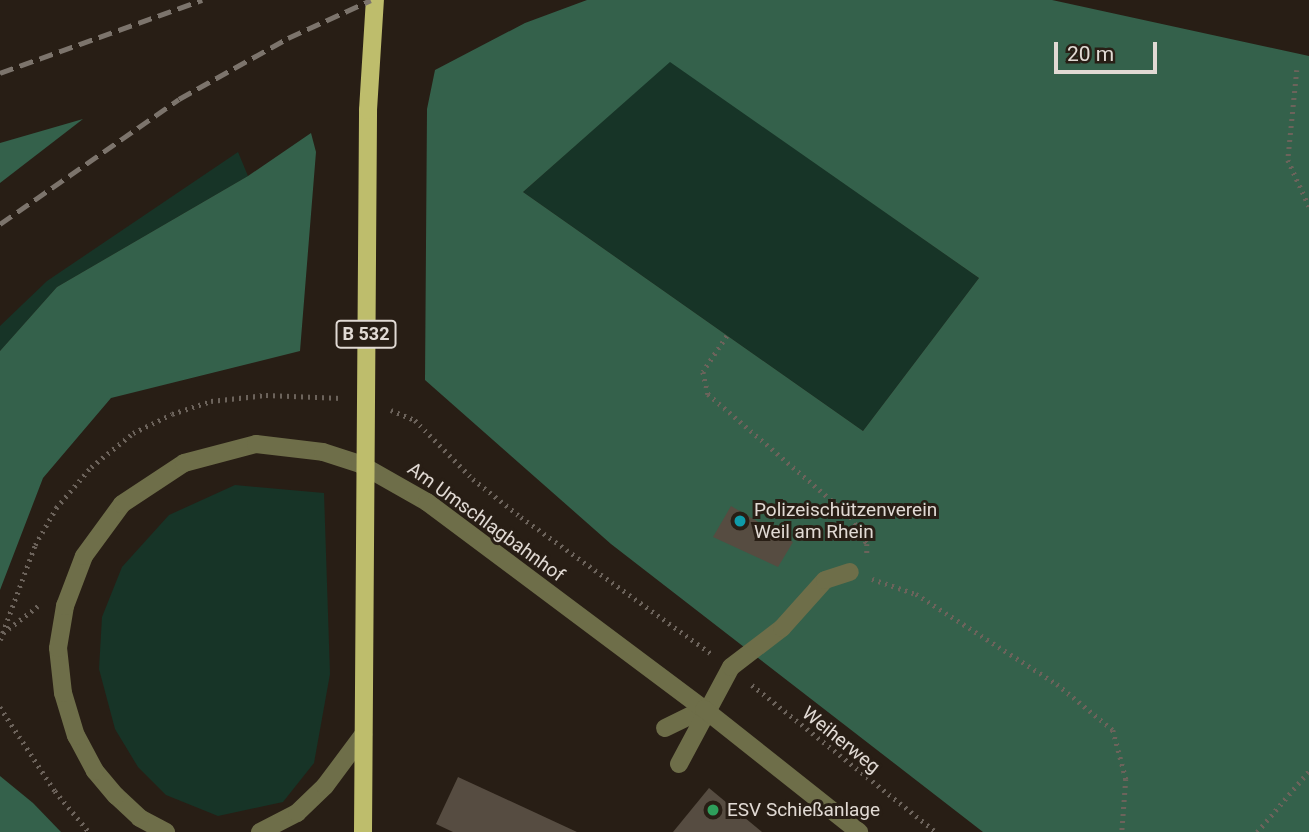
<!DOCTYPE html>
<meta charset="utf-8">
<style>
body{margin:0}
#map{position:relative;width:1309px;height:832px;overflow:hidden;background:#281e15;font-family:Roboto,sans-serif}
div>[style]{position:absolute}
.green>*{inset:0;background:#173427}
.forest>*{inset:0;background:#34614b}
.building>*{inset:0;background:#564c41}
.path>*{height:4.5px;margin-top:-2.25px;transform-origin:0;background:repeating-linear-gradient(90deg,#6c635b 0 2px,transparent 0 7px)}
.minor>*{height:18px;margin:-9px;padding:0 9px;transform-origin:9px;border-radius:9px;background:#6e6e49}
.major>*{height:18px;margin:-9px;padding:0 9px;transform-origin:9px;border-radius:9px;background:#bebd6c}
.rail>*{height:5px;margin-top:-2.5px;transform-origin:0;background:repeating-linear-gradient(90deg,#7c746c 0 14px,transparent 0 21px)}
.dots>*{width:19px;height:19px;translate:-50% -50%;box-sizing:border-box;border:4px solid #281e15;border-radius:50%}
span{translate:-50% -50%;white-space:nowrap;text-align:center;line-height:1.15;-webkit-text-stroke:6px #281e15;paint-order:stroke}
.shield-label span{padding:2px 5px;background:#281e15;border:2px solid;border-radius:5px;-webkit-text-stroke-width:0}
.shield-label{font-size:18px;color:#e1dad4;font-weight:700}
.poi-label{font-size:19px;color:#e1dad4}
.left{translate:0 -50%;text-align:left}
.street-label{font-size:19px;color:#e1dad4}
.scale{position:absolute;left:1054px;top:42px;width:103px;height:32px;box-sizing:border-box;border:4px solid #e1dad4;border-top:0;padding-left:9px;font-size:21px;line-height:24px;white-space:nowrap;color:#e1dad4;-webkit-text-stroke:5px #281e15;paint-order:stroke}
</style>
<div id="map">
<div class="green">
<div style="clip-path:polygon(670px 61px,979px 278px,863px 431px,523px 192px)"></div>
<div style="clip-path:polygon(238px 152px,248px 176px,57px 287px,0 351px,0 326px,47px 281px)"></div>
<div style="clip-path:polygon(235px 485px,324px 493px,330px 674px,314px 763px,283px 802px,218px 816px,166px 795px,138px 767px,115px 729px,99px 669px,102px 617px,122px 567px,169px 515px)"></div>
</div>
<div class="forest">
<div style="clip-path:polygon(evenodd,587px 0,1052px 0,1309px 56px,1309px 832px,983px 832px,611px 544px,425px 380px,427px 109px,435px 70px,525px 23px,587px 0,670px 62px,979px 278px,863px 431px,523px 192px,670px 62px)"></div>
<div style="clip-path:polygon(83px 119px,0 183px,0 143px)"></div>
<div style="clip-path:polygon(311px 133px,316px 152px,300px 351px,111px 398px,43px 478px,0 590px,0 351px,57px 287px,248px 176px)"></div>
<div style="clip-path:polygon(0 776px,33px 803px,61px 832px,0 832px)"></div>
</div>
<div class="building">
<div style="clip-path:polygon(731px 506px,793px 542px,778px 567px,713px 537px)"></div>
<div style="clip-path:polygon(458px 777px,577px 832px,453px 832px,436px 824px)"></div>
<div style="clip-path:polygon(709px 788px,762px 832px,673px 832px)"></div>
</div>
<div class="path">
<div style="left:1297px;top:70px;width:90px;rotate:95.7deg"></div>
<div style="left:1288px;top:160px;width:51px;rotate:65.5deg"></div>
<div style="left:727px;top:336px;width:43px;rotate:123.7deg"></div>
<div style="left:703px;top:372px;width:23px;rotate:77deg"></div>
<div style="left:708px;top:394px;width:189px;rotate:40.7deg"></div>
<div style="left:851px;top:517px;width:31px;rotate:59deg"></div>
<div style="left:867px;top:544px;width:10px;rotate:90deg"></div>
<div style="left:391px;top:410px;width:26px;rotate:23deg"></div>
<div style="left:415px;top:420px;width:83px;rotate:45.5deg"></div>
<div style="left:473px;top:479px;width:61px;rotate:38.4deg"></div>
<div style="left:521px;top:517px;width:235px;rotate:35.7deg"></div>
<div style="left:872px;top:579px;width:46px;rotate:18.8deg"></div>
<div style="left:916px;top:594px;width:167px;rotate:32.6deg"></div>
<div style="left:1057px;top:684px;width:72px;rotate:39.4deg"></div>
<div style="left:1113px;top:730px;width:51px;rotate:75.1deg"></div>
<div style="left:1126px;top:779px;width:53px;rotate:94.3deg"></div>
<div style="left:3px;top:633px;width:44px;rotate:-37.6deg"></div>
<div style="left:0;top:640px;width:101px;rotate:-69.8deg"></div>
<div style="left:35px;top:545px;width:43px;rotate:-60.4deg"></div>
<div style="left:56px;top:508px;width:54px;rotate:-49.5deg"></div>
<div style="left:91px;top:467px;width:54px;rotate:-39deg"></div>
<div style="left:133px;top:433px;width:43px;rotate:-26deg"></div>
<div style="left:172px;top:414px;width:41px;rotate:-18.4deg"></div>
<div style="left:211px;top:401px;width:55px;rotate:-6.2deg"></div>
<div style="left:266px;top:395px;width:76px;rotate:2.3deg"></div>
<div style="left:752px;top:685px;width:236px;rotate:38.6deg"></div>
<div style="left:0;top:707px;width:100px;rotate:56.8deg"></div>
<div style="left:55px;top:791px;width:53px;rotate:50.3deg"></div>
<div style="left:1257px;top:832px;width:80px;rotate:-49.6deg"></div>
</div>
<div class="minor">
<div style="left:665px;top:728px;width:43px;rotate:-26deg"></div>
<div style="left:679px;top:764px;width:110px;rotate:-61.8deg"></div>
<div style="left:731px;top:667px;width:64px;rotate:-37.4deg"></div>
<div style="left:782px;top:628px;width:64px;rotate:-48.1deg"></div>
<div style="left:825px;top:580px;width:26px;rotate:-18deg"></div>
<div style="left:166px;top:832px;width:30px;rotate:-152deg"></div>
<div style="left:140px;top:818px;width:33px;rotate:-137deg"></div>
<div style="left:116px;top:796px;width:33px;rotate:-130deg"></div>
<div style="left:95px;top:771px;width:40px;rotate:-118deg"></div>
<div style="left:76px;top:736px;width:45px;rotate:-106.8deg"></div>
<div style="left:63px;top:693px;width:45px;rotate:-96.3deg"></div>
<div style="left:58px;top:648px;width:43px;rotate:-80.5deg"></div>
<div style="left:65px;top:606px;width:53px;rotate:-69.2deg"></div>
<div style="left:84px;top:556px;width:64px;rotate:-53.8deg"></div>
<div style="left:122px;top:504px;width:74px;rotate:-33.5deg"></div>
<div style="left:184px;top:463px;width:74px;rotate:-14.8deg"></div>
<div style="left:256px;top:444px;width:67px;rotate:6.8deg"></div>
<div style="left:323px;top:452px;width:39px;rotate:18deg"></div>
<div style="left:360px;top:464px;width:77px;rotate:29.6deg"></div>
<div style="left:427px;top:502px;width:346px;rotate:36.8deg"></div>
<div style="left:704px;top:709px;width:198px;rotate:38.4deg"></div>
<div style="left:260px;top:832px;width:42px;rotate:-27.2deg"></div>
<div style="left:297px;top:813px;width:39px;rotate:-44deg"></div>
<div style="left:325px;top:786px;width:64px;rotate:-53.3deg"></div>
</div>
<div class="major">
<div style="left:363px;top:832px;width:722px;rotate:-89.6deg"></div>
<div style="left:368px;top:110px;width:110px;rotate:-86.4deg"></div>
</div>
<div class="rail">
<div style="left:0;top:73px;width:215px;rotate:-19.9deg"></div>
<div style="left:0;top:224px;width:218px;rotate:-34.9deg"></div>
<div style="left:179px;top:99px;width:125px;rotate:-29.2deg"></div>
<div style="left:288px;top:38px;width:91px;rotate:-24.6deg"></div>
</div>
<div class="dots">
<div style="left:740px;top:521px;background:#0f9aa8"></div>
<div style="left:713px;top:810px;background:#2e9e5b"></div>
</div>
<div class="shield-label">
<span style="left:366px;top:334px">B 532</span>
</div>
<div class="poi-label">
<span class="left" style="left:754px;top:521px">Polizeischützenverein<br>Weil am Rhein</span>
<span class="left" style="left:727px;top:810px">ESV Schießanlage</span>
</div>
<div class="street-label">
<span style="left:486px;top:522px;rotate:36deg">Am Umschlagbahnhof</span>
<span style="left:841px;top:740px;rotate:39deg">Weiherweg</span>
</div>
<div class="scale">20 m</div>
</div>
